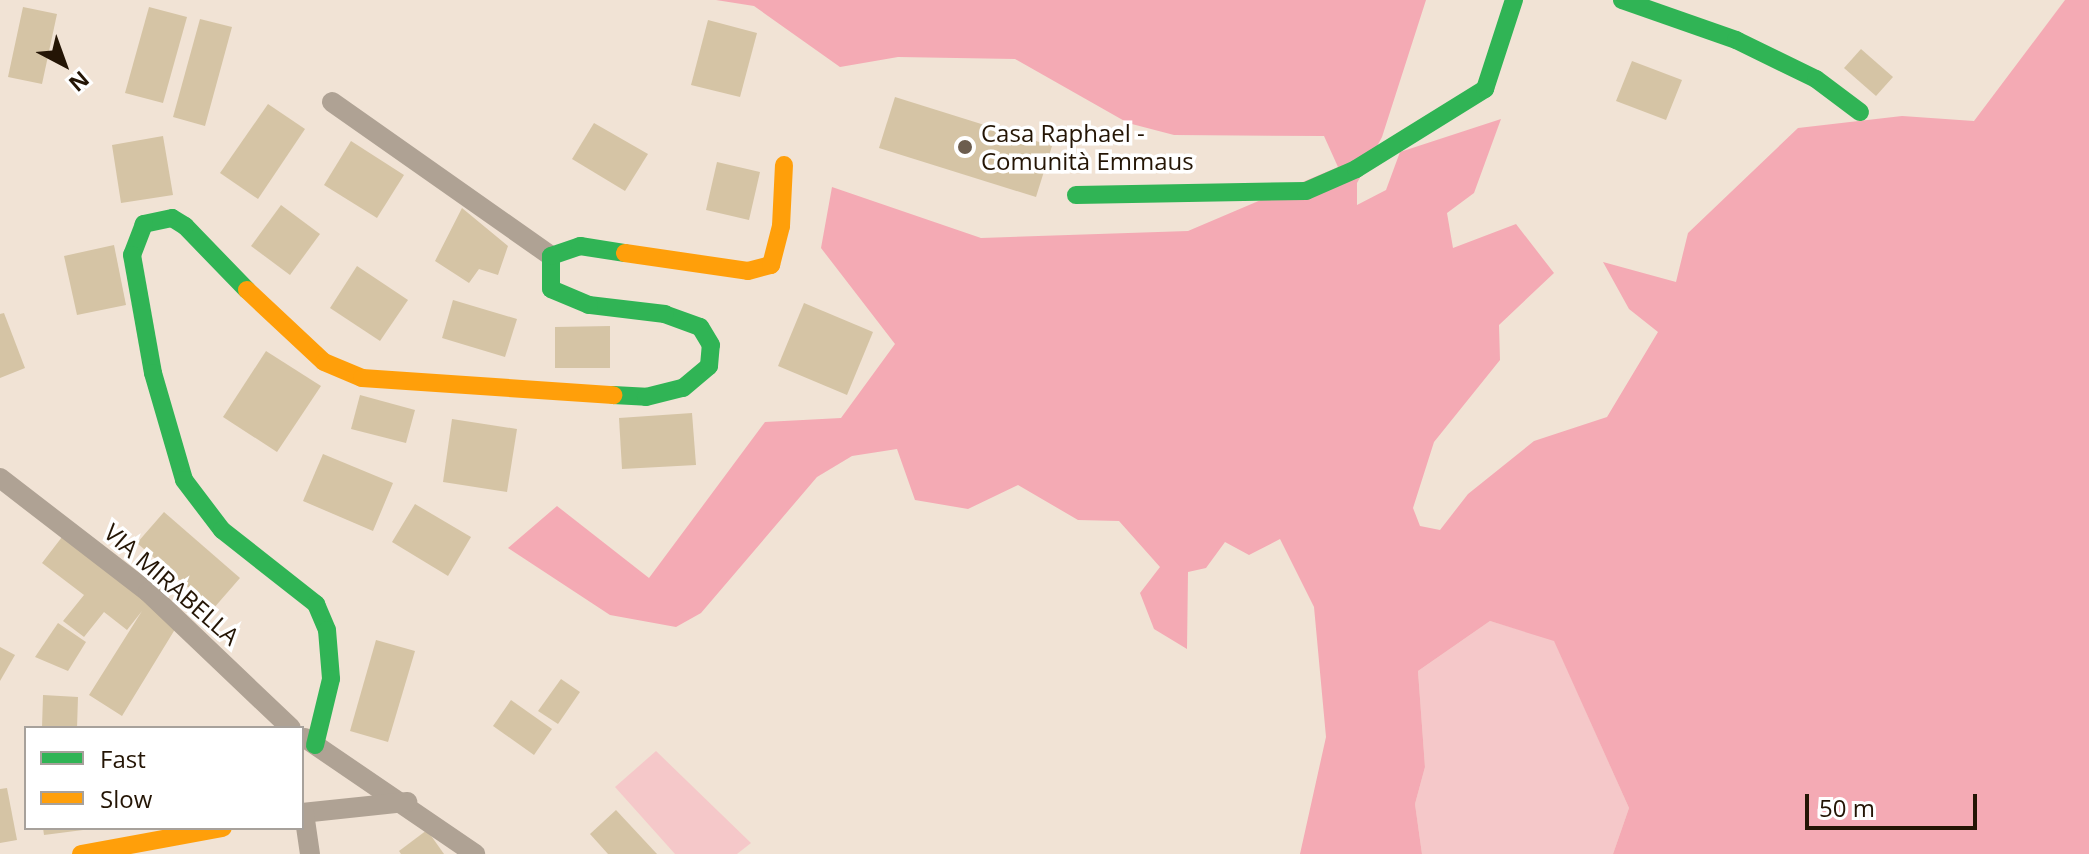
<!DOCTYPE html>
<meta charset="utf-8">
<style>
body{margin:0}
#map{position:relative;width:2089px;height:854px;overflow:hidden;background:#f1e3d5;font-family:"Open Sans",sans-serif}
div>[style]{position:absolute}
.green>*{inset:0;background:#f5c8c9}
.forest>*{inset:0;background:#f4aab4}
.building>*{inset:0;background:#d5c4a5}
.street>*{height:20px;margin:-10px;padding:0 10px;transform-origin:10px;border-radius:10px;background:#afa294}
.fast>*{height:18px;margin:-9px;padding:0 9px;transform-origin:9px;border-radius:9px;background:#30b455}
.slow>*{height:18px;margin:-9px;padding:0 9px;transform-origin:9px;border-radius:9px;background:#ff9f0a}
.dots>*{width:22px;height:22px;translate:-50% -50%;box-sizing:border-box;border:4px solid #fff;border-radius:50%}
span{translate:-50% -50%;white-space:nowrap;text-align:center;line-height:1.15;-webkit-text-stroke:7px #fff;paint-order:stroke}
.poi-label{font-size:24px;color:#241505}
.left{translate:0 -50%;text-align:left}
.street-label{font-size:24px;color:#241505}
.legend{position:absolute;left:24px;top:726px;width:280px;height:104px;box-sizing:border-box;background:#fff;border:2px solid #a7a19b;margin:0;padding:10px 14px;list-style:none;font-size:24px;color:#241505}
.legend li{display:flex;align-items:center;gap:16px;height:40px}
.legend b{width:40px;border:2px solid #a7a19b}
.north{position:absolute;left:24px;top:24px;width:80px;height:80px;-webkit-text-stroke:6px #fff;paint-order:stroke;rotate:139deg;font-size:22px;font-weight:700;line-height:32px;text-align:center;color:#241505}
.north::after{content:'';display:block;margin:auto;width:28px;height:36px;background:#241505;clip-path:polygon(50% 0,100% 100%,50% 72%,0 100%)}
.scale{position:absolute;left:1805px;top:794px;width:172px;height:36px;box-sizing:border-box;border:4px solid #241505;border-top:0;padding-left:10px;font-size:24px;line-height:28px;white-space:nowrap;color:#241505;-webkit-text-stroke:6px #fff;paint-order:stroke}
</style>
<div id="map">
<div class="green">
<div style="clip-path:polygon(1490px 621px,1554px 640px,1629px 808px,1613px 854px,1422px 854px,1415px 804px,1425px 767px,1418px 671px)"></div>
<div style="clip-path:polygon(656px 751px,751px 843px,737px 854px,675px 854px,615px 787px)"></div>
</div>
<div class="forest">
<div style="clip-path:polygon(716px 0,1426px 0,1382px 137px,1357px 183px,1357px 205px,1386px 190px,1400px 152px,1501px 119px,1474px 193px,1447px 213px,1453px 248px,1516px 224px,1554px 273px,1499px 325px,1500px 360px,1434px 442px,1413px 508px,1420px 526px,1440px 530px,1468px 494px,1534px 441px,1607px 417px,1658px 332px,1629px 309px,1603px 262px,1676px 282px,1688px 233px,1798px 128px,1902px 116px,1974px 121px,2065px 0,2089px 0,2089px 854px,1613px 854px,1629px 808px,1554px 641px,1490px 621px,1418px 671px,1425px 767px,1415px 804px,1422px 854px,1300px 854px,1326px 737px,1314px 607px,1280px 539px,1249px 555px,1225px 542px,1206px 568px,1188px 572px,1187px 649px,1154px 629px,1140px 593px,1160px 567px,1119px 521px,1078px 520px,1018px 485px,968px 509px,915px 500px,897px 449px,852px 456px,817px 477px,701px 613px,676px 627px,610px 615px,508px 548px,557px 506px,649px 578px,765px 422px,841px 418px,895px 344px,821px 248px,832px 187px,981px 238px,1188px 231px,1338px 167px,1324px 136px,1174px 135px,1128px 123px,1015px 59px,898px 57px,840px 67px,754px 6px)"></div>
</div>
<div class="building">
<div style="clip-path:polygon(23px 7px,57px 14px,42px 84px,8px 77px)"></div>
<div style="clip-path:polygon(149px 7px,187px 17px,163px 103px,125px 93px)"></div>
<div style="clip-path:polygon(200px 19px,232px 27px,205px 126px,173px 117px)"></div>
<div style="clip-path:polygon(708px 20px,757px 33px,740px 97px,691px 85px)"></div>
<div style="clip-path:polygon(1861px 49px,1893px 77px,1876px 96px,1844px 68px)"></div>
<div style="clip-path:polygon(1632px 61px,1682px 80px,1666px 120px,1616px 101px)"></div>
<div style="clip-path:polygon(895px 97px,1052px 146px,1036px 197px,879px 148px)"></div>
<div style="clip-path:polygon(268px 104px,305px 129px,258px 199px,220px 173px)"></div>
<div style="clip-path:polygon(594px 123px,648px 154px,625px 191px,572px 159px)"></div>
<div style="clip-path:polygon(163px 136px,173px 195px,121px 203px,112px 145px)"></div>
<div style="clip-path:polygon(351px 141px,404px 175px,377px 218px,324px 185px)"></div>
<div style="clip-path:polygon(717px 162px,760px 172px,749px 220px,706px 210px)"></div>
<div style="clip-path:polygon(281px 205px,320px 234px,290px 275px,251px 246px)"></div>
<div style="clip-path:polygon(462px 208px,508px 246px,498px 275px,479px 269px,469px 283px,435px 261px)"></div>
<div style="clip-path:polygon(114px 245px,126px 305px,77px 315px,64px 256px)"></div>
<div style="clip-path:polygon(357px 266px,408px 300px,380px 341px,330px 308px)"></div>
<div style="clip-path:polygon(453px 300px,517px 319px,505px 357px,442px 338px)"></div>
<div style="clip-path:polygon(804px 303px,873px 332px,847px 395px,778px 366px)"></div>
<div style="clip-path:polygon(4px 313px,25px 368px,0 378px,0 314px)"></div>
<div style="clip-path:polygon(610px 326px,610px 368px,555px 368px,555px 327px)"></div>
<div style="clip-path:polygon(266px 351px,321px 386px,277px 452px,223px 417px)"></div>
<div style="clip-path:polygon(360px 395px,415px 410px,406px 443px,351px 429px)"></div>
<div style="clip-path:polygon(692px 413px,696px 465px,622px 469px,619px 418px)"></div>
<div style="clip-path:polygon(452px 419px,517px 429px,507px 492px,443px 482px)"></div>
<div style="clip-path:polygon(323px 454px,393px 483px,373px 531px,303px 501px)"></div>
<div style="clip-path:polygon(415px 504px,471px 537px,448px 576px,392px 542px)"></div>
<div style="clip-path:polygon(164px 512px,240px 578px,213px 609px,137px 543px)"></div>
<div style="clip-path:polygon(62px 537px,177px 626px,122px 716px,89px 695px,142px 611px,127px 630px,104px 612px,84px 637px,63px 621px,84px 595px,42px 563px)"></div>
<div style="clip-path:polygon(58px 623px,86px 642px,68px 671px,35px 657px)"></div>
<div style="clip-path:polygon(376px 640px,415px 651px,388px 742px,350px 731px)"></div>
<div style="clip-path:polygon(0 647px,15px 655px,0 681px)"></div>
<div style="clip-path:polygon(561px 679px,580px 692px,558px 724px,538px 711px)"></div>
<div style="clip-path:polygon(43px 695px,78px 697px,77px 728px,42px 728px)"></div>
<div style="clip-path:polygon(511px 700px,552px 729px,534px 755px,493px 726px)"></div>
<div style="clip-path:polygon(7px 788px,17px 840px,0 843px,0 789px)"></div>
<div style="clip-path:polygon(616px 810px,657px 854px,608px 854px,590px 834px)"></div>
<div style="clip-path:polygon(43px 828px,83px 828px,83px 830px,44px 835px)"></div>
<div style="clip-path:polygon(427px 830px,444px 854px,401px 854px,399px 851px)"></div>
</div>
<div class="street">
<div style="left:332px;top:102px;width:268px;rotate:35.1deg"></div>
<div style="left:0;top:478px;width:187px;rotate:37.6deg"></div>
<div style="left:148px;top:592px;width:197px;rotate:43.6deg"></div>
<div style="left:305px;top:738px;width:206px;rotate:34.3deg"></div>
<div style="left:302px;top:813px;width:106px;rotate:-6deg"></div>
<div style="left:304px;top:813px;width:41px;rotate:81.7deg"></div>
</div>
<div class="fast">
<div style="left:1622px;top:0;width:121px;rotate:19.3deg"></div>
<div style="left:1736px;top:40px;width:89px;rotate:26deg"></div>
<div style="left:1816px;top:79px;width:55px;rotate:36.9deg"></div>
<div style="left:1076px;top:195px;width:230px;rotate:-1deg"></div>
<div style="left:1306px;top:191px;width:55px;rotate:-23.7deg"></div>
<div style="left:1356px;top:169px;width:152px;rotate:-31.8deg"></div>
<div style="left:1485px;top:89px;width:94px;rotate:-72deg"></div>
<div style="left:247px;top:290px;width:89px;rotate:-134.1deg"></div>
<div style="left:185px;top:226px;width:15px;rotate:-148deg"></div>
<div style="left:172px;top:218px;width:29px;rotate:168deg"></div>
<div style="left:144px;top:224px;width:33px;rotate:111deg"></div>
<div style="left:132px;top:255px;width:120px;rotate:79.9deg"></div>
<div style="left:153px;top:373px;width:111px;rotate:73.8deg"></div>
<div style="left:184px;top:480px;width:63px;rotate:52.8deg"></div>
<div style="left:222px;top:530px;width:120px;rotate:38.2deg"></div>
<div style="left:316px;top:604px;width:28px;rotate:67deg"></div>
<div style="left:327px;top:630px;width:49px;rotate:85.3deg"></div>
<div style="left:331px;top:679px;width:68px;rotate:103.6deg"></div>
<div style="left:613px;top:395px;width:33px;rotate:3deg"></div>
<div style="left:646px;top:397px;width:38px;rotate:-14deg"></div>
<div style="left:683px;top:388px;width:34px;rotate:-40deg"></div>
<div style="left:709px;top:366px;width:21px;rotate:-85deg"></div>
<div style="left:711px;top:345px;width:21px;rotate:-121deg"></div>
<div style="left:700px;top:327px;width:37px;rotate:-160deg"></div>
<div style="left:665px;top:314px;width:77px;rotate:-173.2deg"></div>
<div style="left:589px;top:305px;width:41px;rotate:-157.2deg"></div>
<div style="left:551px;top:289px;width:33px;rotate:-90deg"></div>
<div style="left:551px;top:256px;width:31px;rotate:-19deg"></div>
<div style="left:580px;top:246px;width:46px;rotate:8.8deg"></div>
</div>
<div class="slow">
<div style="left:625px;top:253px;width:124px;rotate:8.3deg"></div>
<div style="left:748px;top:271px;width:24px;rotate:-15deg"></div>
<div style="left:771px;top:265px;width:40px;rotate:-75.6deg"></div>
<div style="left:781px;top:226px;width:61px;rotate:-87.2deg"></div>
<div style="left:247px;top:290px;width:105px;rotate:43.1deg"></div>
<div style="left:324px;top:362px;width:41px;rotate:22.8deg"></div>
<div style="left:362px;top:378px;width:252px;rotate:3.9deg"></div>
<div style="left:81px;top:854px;width:144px;rotate:-10.4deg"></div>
</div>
<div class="dots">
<div style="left:965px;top:147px;background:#6c5d4e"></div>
</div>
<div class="poi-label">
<span class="left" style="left:981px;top:147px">Casa Raphael -<br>Comunità Emmaus</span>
</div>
<div class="street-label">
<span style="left:172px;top:584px;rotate:41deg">VIA MIRABELLA</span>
</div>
<ul class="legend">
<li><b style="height:10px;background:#30b455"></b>Fast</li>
<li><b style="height:10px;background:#ff9f0a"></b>Slow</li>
</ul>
<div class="north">N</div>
<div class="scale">50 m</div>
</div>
